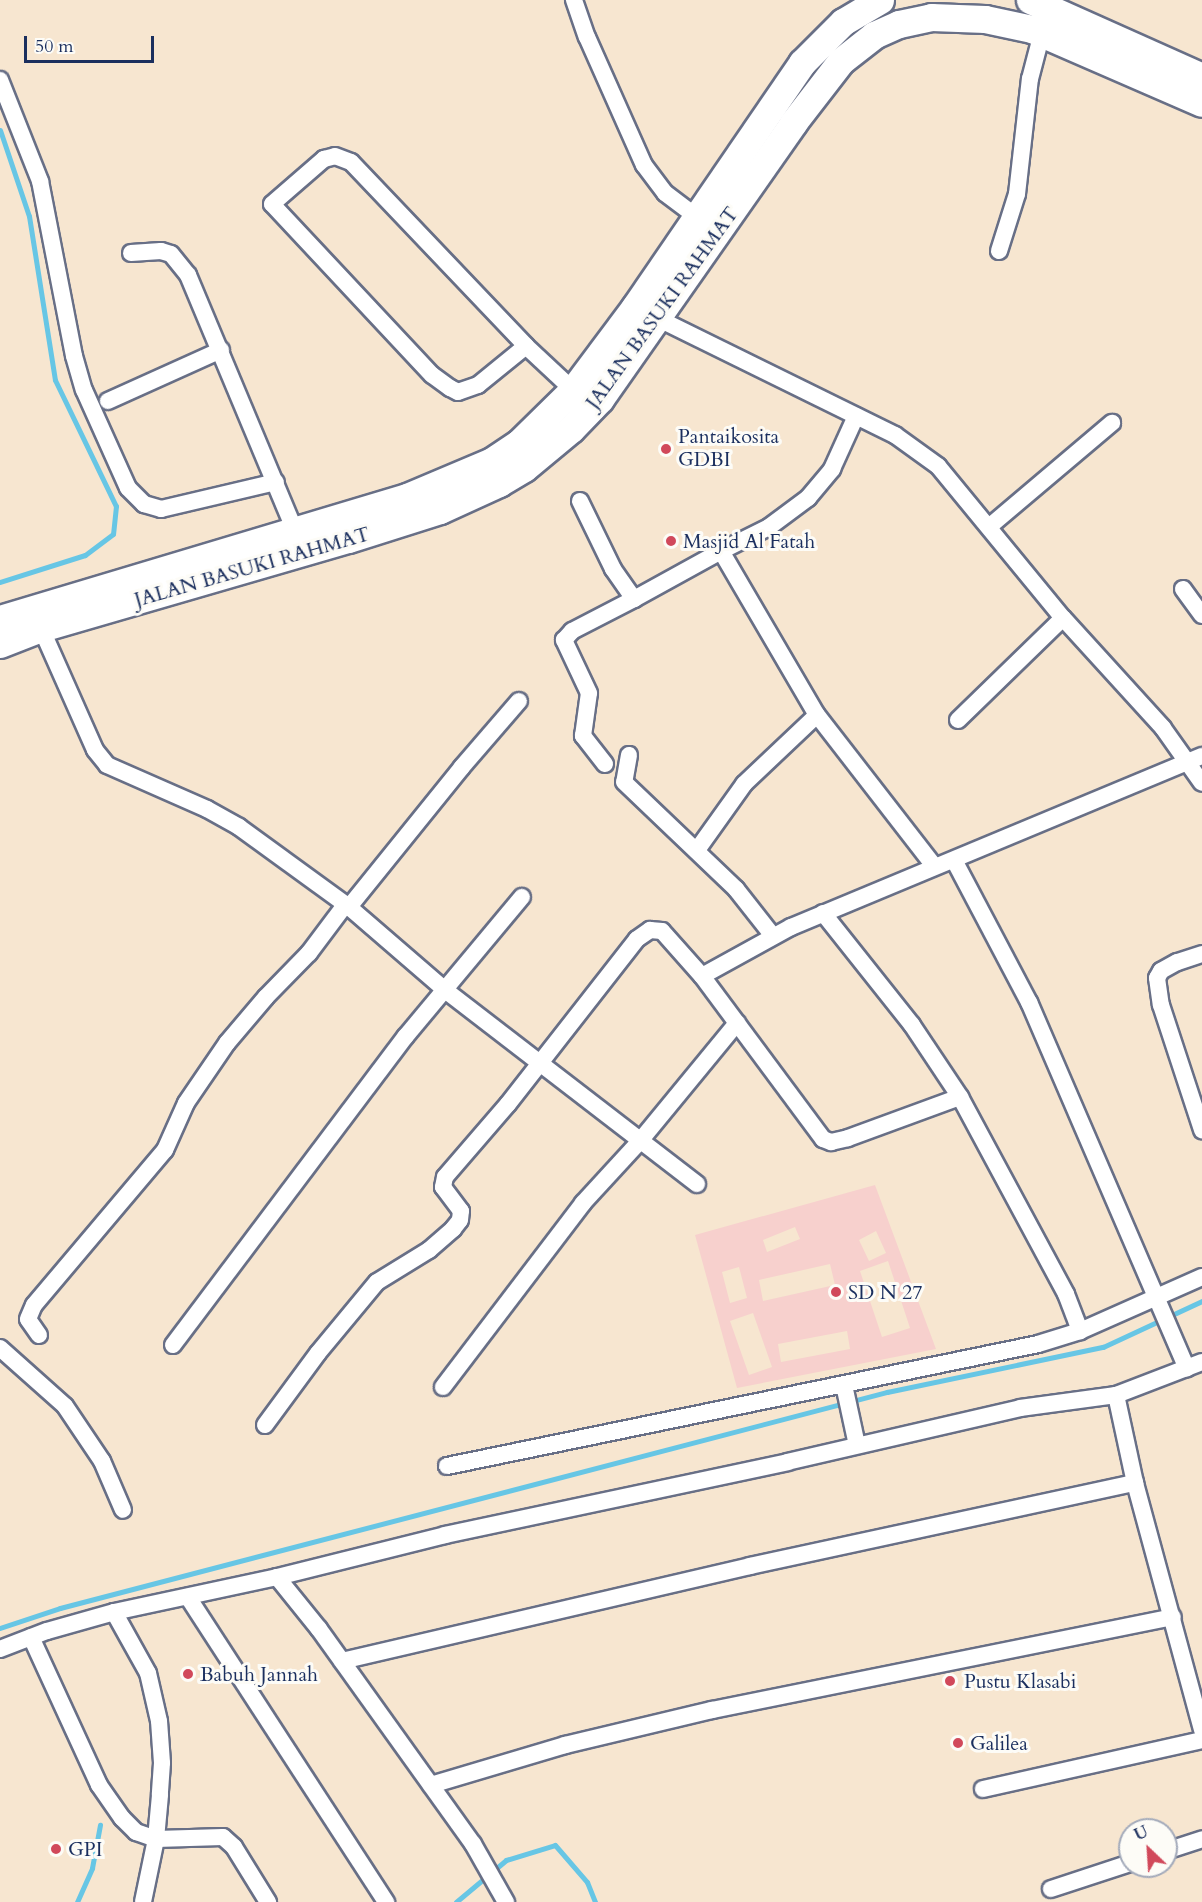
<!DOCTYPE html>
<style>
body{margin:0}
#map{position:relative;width:1202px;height:1902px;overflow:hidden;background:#f7e6d0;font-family:Cardo,serif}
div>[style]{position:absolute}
.built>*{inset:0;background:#f7d0cd}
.stream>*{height:5px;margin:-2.5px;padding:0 2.5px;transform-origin:2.5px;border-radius:2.5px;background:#67c6e5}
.roads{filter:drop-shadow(2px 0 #686f86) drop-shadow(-2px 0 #686f86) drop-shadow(0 2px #686f86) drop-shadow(0 -2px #686f86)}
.minor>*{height:16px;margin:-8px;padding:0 8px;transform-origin:8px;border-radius:8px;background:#fff}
.trunk>*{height:27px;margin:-13.5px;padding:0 13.5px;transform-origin:13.5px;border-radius:13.5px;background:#fff}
.dots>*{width:16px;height:16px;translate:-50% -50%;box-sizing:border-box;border:3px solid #fdfcf7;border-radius:50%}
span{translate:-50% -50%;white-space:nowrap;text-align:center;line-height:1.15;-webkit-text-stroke:6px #fdfcf7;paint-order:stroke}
.street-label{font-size:20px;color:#1b2f5e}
.poi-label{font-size:20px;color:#1b2f5e}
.left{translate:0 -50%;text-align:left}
.north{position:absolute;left:1118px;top:1818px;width:60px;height:60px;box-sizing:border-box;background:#fdfcf7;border:2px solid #a3aaba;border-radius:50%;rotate:335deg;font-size:16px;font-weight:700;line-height:24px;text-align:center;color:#1b2f5e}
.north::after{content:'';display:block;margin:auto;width:21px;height:27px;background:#d1495b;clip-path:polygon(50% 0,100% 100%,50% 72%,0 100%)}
.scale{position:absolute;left:24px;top:36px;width:130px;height:27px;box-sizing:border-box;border:3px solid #1b2f5e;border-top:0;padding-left:8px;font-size:18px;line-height:21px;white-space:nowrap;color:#1b2f5e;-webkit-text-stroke:4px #fdfcf7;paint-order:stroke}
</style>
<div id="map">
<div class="built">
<div style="clip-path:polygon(evenodd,875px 1185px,936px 1349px,737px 1388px,695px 1235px,875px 1185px,795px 1227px,800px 1239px,767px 1252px,763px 1240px,795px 1227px,875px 1185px,876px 1231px,886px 1253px,869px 1261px,859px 1240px,876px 1231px,875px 1185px,888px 1261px,910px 1328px,882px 1337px,860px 1271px,888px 1261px,875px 1185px,830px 1264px,835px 1285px,763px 1301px,759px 1280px,830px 1264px,875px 1185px,739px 1267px,747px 1298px,730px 1303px,722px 1272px,739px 1267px,875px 1185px,753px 1313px,772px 1367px,749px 1375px,730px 1321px,753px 1313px,875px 1185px,847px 1331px,850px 1349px,781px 1362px,778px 1344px,847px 1331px)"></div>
</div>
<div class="stream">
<div style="left:0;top:130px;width:91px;rotate:71.4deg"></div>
<div style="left:29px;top:216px;width:166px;rotate:81deg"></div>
<div style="left:55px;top:380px;width:140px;rotate:64.2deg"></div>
<div style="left:116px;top:506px;width:28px;rotate:96deg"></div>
<div style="left:113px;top:534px;width:35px;rotate:143deg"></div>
<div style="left:85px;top:555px;width:89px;rotate:162.4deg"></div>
<div style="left:0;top:1628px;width:63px;rotate:-18.4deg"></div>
<div style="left:60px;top:1608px;width:855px;rotate:-14.64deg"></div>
<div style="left:887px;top:1392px;width:221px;rotate:-11.8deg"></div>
<div style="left:1103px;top:1347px;width:109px;rotate:-24.9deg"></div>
<div style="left:77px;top:1902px;width:37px;rotate:-66deg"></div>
<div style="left:92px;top:1868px;width:44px;rotate:-79.5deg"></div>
<div style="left:456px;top:1902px;width:65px;rotate:-40deg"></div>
<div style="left:506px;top:1860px;width:51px;rotate:-17deg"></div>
<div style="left:555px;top:1845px;width:49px;rotate:49.1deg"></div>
<div style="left:587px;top:1882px;width:22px;rotate:68deg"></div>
</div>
<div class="roads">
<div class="minor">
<div style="left:574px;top:0;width:39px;rotate:71deg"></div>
<div style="left:587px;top:37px;width:140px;rotate:66deg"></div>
<div style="left:644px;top:165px;width:35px;rotate:53deg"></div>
<div style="left:665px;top:193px;width:41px;rotate:37.1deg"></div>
<div style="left:0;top:80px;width:109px;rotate:68.4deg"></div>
<div style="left:40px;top:181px;width:178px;rotate:79deg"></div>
<div style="left:74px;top:356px;width:35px;rotate:74deg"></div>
<div style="left:84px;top:390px;width:107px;rotate:65.8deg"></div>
<div style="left:128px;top:488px;width:23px;rotate:45deg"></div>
<div style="left:144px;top:504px;width:18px;rotate:16deg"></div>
<div style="left:161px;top:509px;width:118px;rotate:-13.2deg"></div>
<div style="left:999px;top:251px;width:60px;rotate:-72.5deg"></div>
<div style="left:1017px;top:194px;width:116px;rotate:-83.6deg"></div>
<div style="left:1030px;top:79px;width:48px;rotate:-75.4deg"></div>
<div style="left:131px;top:253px;width:30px;rotate:-4deg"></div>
<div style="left:161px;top:251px;width:10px;rotate:17deg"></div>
<div style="left:171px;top:254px;width:27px;rotate:51deg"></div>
<div style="left:188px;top:275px;width:275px;rotate:67.3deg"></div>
<div style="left:649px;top:314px;width:274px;rotate:26.2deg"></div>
<div style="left:895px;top:435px;width:53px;rotate:35.8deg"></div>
<div style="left:938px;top:466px;width:197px;rotate:50.6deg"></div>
<div style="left:1063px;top:618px;width:149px;rotate:47.7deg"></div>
<div style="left:1163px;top:728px;width:67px;rotate:54.7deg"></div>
<div style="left:526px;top:346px;width:62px;rotate:140.9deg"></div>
<div style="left:478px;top:385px;width:21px;rotate:161deg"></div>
<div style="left:458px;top:392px;width:9px;rotate:-153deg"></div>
<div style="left:450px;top:388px;width:22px;rotate:-144deg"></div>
<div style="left:432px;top:375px;width:234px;rotate:-133.1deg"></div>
<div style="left:272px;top:204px;width:69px;rotate:-40.9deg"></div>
<div style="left:324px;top:159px;width:11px;rotate:-15deg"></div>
<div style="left:335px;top:156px;width:17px;rotate:21deg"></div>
<div style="left:351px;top:162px;width:254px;rotate:46.4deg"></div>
<div style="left:526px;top:346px;width:64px;rotate:43.1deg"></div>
<div style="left:108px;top:401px;width:124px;rotate:-24.3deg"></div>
<div style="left:580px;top:501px;width:76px;rotate:64.1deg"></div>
<div style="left:613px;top:569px;width:37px;rotate:55deg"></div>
<div style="left:634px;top:599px;width:99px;rotate:-28.9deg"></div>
<div style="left:721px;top:551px;width:190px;rotate:59.7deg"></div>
<div style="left:817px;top:715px;width:191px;rotate:52.2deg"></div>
<div style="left:990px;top:526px;width:160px;rotate:-40.2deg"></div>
<div style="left:721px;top:551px;width:54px;rotate:-26.6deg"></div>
<div style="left:769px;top:527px;width:49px;rotate:-36.6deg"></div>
<div style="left:808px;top:498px;width:38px;rotate:-50deg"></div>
<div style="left:832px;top:469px;width:58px;rotate:-65.6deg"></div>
<div style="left:1183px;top:589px;width:32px;rotate:54deg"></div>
<div style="left:41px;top:628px;width:133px;rotate:66.1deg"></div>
<div style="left:95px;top:750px;width:19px;rotate:51deg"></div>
<div style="left:107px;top:765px;width:109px;rotate:23.7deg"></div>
<div style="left:207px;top:809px;width:37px;rotate:29deg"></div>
<div style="left:239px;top:827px;width:136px;rotate:36deg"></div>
<div style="left:349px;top:907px;width:127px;rotate:40.8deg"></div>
<div style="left:445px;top:990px;width:318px;rotate:37.6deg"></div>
<div style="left:958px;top:720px;width:146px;rotate:-44.2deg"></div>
<div style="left:629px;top:755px;width:27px;rotate:100deg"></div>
<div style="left:624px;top:782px;width:155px;rotate:43.7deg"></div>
<div style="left:736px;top:889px;width:60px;rotate:51.8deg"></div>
<div style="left:605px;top:764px;width:36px;rotate:-128deg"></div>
<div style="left:583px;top:736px;width:43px;rotate:-82.1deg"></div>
<div style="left:589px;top:693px;width:59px;rotate:-115.3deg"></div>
<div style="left:564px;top:640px;width:12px;rotate:-48deg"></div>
<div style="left:572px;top:631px;width:70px;rotate:-27.3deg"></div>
<div style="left:697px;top:850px;width:81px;rotate:-54.5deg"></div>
<div style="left:744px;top:784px;width:100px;rotate:-43.4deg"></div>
<div style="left:954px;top:860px;width:161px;rotate:62.2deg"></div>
<div style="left:1029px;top:1002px;width:399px;rotate:66.7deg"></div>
<div style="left:349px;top:907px;width:180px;rotate:-51.1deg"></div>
<div style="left:462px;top:767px;width:87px;rotate:-49.2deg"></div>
<div style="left:823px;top:913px;width:143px;rotate:51.5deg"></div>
<div style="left:912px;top:1025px;width:87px;rotate:56.3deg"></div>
<div style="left:960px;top:1097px;width:224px;rotate:61.7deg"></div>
<div style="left:1066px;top:1294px;width:40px;rotate:69deg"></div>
<div style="left:1202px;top:954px;width:26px;rotate:162deg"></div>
<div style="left:1177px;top:962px;width:18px;rotate:151deg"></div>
<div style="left:1161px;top:971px;width:8px;rotate:120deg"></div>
<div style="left:1157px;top:978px;width:27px;rotate:82deg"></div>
<div style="left:1161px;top:1005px;width:132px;rotate:71.8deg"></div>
<div style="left:702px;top:976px;width:102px;rotate:-28.8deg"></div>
<div style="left:791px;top:927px;width:445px;rotate:-22.6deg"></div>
<div style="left:39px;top:1335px;width:19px;rotate:-125deg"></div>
<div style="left:28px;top:1319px;width:15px;rotate:-67deg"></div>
<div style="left:34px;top:1305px;width:203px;rotate:-49.8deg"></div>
<div style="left:165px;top:1150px;width:51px;rotate:-65.9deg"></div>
<div style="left:186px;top:1103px;width:73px;rotate:-55.7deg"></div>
<div style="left:227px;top:1043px;width:60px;rotate:-49.7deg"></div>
<div style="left:266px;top:997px;width:62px;rotate:-45.7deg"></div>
<div style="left:309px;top:953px;width:60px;rotate:-53.1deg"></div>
<div style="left:173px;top:1345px;width:387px;rotate:-53deg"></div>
<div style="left:406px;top:1036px;width:181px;rotate:-50.2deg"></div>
<div style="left:0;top:1348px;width:87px;rotate:41.7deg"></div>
<div style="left:65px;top:1406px;width:66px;rotate:56.1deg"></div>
<div style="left:102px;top:1461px;width:53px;rotate:66.8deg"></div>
<div style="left:1202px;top:1362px;width:92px;rotate:159deg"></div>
<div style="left:1116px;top:1395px;width:90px;rotate:77.8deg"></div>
<div style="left:1135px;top:1483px;width:256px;rotate:74.8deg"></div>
<div style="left:844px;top:1385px;width:61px;rotate:77.8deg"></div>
<div style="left:443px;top:1387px;width:231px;rotate:-52.7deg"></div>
<div style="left:583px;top:1203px;width:84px;rotate:-47.4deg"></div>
<div style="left:640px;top:1141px;width:153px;rotate:-50.6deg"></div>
<div style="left:265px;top:1425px;width:89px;rotate:-53.6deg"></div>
<div style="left:318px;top:1353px;width:92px;rotate:-50.3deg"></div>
<div style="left:377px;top:1282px;width:61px;rotate:-31.6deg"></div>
<div style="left:429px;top:1250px;width:32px;rotate:-41deg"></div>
<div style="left:453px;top:1229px;width:11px;rotate:-52deg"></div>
<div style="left:460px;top:1220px;width:9px;rotate:-84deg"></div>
<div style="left:461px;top:1211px;width:30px;rotate:-127deg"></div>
<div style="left:443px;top:1187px;width:10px;rotate:-79deg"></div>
<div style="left:445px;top:1177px;width:96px;rotate:-49.2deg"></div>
<div style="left:508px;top:1104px;width:209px;rotate:-52deg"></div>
<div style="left:637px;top:939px;width:16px;rotate:-35deg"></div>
<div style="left:650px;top:930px;width:12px;rotate:5deg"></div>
<div style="left:662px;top:931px;width:60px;rotate:48.4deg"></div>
<div style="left:702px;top:976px;width:203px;rotate:53.4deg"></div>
<div style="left:823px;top:1139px;width:9px;rotate:21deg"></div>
<div style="left:831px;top:1142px;width:17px;rotate:-13deg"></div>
<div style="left:848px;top:1138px;width:119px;rotate:-20.1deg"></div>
<div style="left:447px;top:1466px;width:603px;rotate:-11.66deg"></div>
<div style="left:1038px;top:1344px;width:44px;rotate:-17.2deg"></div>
<div style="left:1080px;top:1331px;width:133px;rotate:-23.9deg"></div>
<div style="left:277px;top:1577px;width:173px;rotate:-14deg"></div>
<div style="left:445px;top:1535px;width:350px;rotate:-12deg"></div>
<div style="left:787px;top:1462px;width:239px;rotate:-13deg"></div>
<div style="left:1020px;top:1408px;width:97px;rotate:-7.7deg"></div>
<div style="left:188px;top:1597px;width:364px;rotate:57deg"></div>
<div style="left:114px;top:1612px;width:70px;rotate:60.9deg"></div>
<div style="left:148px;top:1673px;width:49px;rotate:77.1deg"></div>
<div style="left:159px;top:1721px;width:42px;rotate:85.9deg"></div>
<div style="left:162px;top:1763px;width:32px;rotate:94deg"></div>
<div style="left:160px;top:1795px;width:44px;rotate:95.2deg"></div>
<div style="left:156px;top:1839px;width:64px;rotate:101.7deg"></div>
<div style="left:31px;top:1637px;width:163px;rotate:65.3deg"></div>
<div style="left:99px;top:1785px;width:40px;rotate:55.1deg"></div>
<div style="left:122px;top:1818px;width:20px;rotate:45deg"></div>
<div style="left:136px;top:1832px;width:21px;rotate:19deg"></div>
<div style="left:156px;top:1839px;width:67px;rotate:-1.7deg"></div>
<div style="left:223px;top:1837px;width:15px;rotate:42deg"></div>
<div style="left:234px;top:1847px;width:65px;rotate:58.3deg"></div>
<div style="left:0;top:1649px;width:50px;rotate:-21deg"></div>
<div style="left:47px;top:1631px;width:70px;rotate:-15.8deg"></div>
<div style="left:114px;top:1612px;width:167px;rotate:-12.1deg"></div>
<div style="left:277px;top:1577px;width:67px;rotate:51.1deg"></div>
<div style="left:319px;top:1629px;width:264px;rotate:54.4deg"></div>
<div style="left:473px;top:1844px;width:67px;rotate:60.4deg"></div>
<div style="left:342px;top:1661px;width:419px;rotate:-13.1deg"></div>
<div style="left:750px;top:1566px;width:394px;rotate:-12.2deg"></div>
<div style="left:431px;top:1785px;width:140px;rotate:-16.6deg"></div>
<div style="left:565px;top:1745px;width:151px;rotate:-13.4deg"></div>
<div style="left:712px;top:1710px;width:470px;rotate:-11.4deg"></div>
<div style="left:983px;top:1789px;width:224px;rotate:-12.6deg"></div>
<div style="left:1166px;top:1851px;width:38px;rotate:-18deg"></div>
<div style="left:1051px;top:1889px;width:83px;rotate:-18.2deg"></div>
</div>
<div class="trunk">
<div style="left:1030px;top:0;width:188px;rotate:24.1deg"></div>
<div style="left:0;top:619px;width:425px;rotate:-16.7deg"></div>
<div style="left:407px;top:497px;width:92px;rotate:-23deg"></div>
<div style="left:492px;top:461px;width:32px;rotate:-34deg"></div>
<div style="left:519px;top:443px;width:76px;rotate:-44.5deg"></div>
<div style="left:573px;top:390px;width:104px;rotate:-53.2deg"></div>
<div style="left:635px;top:307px;width:296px;rotate:-55.6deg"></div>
<div style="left:802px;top:63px;width:58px;rotate:-45deg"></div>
<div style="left:843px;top:22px;width:43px;rotate:-30.7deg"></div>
<div style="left:0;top:644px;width:44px;rotate:-21.3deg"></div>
<div style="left:41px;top:628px;width:320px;rotate:-16.2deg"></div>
<div style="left:348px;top:539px;width:96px;rotate:-17.5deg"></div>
<div style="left:440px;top:510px;width:65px;rotate:-24.6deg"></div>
<div style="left:499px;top:483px;width:29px;rotate:-31deg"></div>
<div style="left:524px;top:468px;width:61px;rotate:-39.7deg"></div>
<div style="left:571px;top:429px;width:42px;rotate:-46deg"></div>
<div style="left:600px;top:399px;width:337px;rotate:-55deg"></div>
<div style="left:793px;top:123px;width:78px;rotate:-52.3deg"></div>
<div style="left:841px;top:61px;width:42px;rotate:-38.2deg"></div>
<div style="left:874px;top:35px;width:27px;rotate:-24deg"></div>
<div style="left:899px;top:24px;width:33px;rotate:-12deg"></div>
<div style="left:931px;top:17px;width:54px;rotate:2.1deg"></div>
<div style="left:985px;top:19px;width:48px;rotate:12deg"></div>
<div style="left:1032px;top:29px;width:185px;rotate:23.5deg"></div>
</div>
</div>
<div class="dots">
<div style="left:666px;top:449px;background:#d1495b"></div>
<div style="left:671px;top:541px;background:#d1495b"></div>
<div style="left:836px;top:1292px;background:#d1495b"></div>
<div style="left:188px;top:1674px;background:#d1495b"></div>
<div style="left:950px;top:1681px;background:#d1495b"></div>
<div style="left:958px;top:1743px;background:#d1495b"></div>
<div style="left:56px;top:1849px;background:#d1495b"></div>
</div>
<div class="street-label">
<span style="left:662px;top:308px;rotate:-54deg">JALAN BASUKI RAHMAT</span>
<span style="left:252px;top:567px;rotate:-16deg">JALAN BASUKI RAHMAT</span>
</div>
<div class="poi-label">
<span class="left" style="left:678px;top:448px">Pantaikosita<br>GDBI</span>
<span class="left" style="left:683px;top:541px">Masjid Al Fatah</span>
<span class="left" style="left:848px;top:1292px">SD N 27</span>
<span class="left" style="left:200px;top:1674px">Babuh Jannah</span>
<span class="left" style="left:964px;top:1681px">Pustu Klasabi</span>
<span class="left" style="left:970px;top:1743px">Galilea</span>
<span class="left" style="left:68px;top:1849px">GPI</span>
</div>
<div class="north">U</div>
<div class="scale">50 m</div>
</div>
